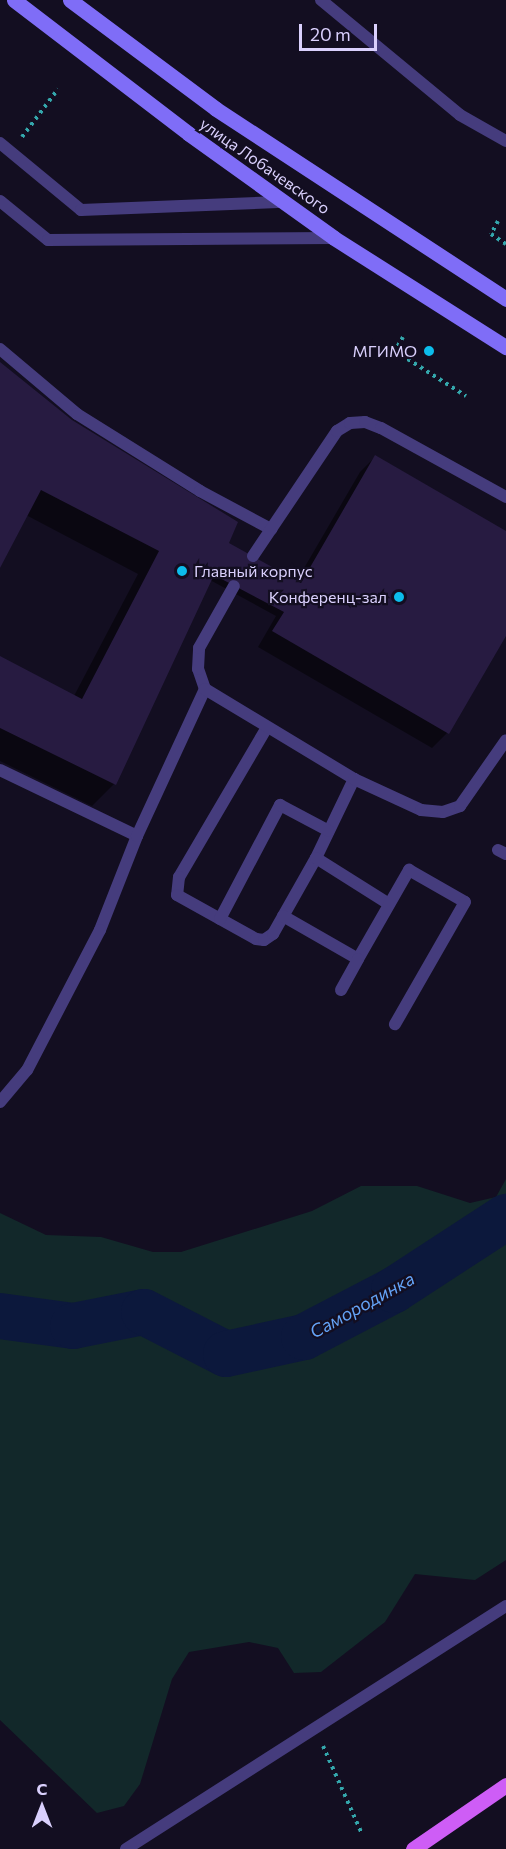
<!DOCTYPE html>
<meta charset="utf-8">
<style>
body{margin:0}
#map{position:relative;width:506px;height:1849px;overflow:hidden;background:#130e21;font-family:Commissioner,sans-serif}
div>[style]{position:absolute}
.green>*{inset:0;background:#12282a}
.shadow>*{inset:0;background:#0007}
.river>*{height:46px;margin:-23px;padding:0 23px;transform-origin:23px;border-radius:23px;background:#0c183c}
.building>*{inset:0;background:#271b41}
.path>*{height:4px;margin-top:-2px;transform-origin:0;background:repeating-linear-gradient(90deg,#34a7ac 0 3px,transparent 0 7.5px)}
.lane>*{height:12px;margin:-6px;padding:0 6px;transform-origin:6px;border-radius:6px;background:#453c7d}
.secondary>*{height:15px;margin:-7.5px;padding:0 7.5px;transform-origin:7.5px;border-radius:7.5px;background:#7f6df7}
.primary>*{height:15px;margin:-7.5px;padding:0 7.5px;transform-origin:7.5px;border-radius:7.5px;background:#ce5df6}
.dots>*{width:16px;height:16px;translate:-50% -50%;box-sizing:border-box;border:3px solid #130e21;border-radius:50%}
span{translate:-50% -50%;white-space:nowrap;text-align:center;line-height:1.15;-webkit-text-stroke:4.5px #130e21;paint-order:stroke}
.street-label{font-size:16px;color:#dad0fd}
.poi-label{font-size:16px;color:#dad0fd}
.right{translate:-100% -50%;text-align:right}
.left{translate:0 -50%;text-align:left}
.water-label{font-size:18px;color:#64a3f7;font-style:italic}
.north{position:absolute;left:12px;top:1777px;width:60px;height:60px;-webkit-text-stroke:4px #130e21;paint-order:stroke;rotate:0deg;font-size:16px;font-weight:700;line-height:24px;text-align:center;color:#dad0fd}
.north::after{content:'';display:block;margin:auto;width:21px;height:27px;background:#dad0fd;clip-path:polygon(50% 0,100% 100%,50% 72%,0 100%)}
.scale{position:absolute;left:299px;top:24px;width:78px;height:27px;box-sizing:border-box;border:3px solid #dad0fd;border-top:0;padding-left:8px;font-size:18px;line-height:21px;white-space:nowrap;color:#dad0fd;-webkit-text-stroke:4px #130e21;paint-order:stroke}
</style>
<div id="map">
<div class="green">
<div style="clip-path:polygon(506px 1179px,506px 1560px,475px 1580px,415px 1574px,385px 1622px,321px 1672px,294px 1673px,278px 1648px,249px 1642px,189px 1652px,172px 1679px,140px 1784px,124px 1806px,97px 1813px,0 1720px,0 1213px,46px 1235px,101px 1237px,153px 1252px,181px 1252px,312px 1211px,361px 1186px,417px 1186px,470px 1203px,496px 1197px)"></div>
</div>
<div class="shadow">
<div style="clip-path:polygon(0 364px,227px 543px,296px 582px,360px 472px,376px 456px,506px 532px,506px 633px,447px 733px,432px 748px,258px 647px,276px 616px,210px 580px,114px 784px,92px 806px,0 761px,0 657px,74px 696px,138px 574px,26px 515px,0 565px)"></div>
</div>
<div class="river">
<div style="left:0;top:1316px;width:74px;rotate:7.8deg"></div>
<div style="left:73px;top:1326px;width:72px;rotate:-11.2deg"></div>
<div style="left:144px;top:1312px;width:92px;rotate:27.1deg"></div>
<div style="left:226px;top:1354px;width:80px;rotate:-12.3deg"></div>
<div style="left:304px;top:1337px;width:102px;rotate:-27.6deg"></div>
<div style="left:394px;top:1290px;width:134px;rotate:-33.1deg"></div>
</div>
<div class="building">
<div style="clip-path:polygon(0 362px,72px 420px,238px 522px,229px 543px,301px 583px,375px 455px,506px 531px,506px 636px,449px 734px,272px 631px,284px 612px,214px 575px,116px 785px,0 728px,0 656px,82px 699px,159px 551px,41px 490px,0 568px)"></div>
</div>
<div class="path">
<div style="left:22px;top:137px;width:60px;rotate:-53.1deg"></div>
<div style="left:498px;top:221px;width:15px;rotate:118deg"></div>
<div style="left:491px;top:234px;width:18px;rotate:34deg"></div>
<div style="left:403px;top:337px;width:16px;rotate:120deg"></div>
<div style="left:395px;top:351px;width:84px;rotate:32.4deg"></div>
<div style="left:323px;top:1746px;width:96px;rotate:66.1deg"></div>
</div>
<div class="lane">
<div style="left:321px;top:0;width:180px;rotate:39.6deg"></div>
<div style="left:460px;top:115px;width:53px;rotate:29.5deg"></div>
<div style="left:0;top:143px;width:105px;rotate:39.6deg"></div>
<div style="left:81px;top:210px;width:203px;rotate:-2.3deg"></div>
<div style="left:0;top:201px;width:62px;rotate:39.1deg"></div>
<div style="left:48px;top:240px;width:286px;rotate:-0.4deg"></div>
<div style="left:0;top:349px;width:101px;rotate:40.2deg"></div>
<div style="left:77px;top:414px;width:145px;rotate:32deg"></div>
<div style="left:200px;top:491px;width:81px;rotate:28.2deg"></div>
<div style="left:253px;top:556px;width:151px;rotate:-56.1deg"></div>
<div style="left:337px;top:431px;width:15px;rotate:-32deg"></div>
<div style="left:350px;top:423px;width:15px;rotate:-4deg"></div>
<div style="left:365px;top:422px;width:17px;rotate:21deg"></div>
<div style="left:381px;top:428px;width:143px;rotate:28.9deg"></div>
<div style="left:205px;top:689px;width:21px;rotate:-109deg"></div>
<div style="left:198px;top:669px;width:21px;rotate:-87deg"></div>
<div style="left:199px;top:648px;width:71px;rotate:-60.6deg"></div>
<div style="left:266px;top:729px;width:172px;rotate:120.4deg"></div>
<div style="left:179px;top:877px;width:18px;rotate:96deg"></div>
<div style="left:177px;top:895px;width:90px;rotate:29.1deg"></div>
<div style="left:256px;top:939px;width:8px;rotate:7deg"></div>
<div style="left:264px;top:940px;width:11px;rotate:-34deg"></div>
<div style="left:273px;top:934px;width:87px;rotate:-60.5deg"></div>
<div style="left:316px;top:858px;width:88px;rotate:-64.3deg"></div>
<div style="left:0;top:770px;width:152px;rotate:25.7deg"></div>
<div style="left:137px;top:836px;width:101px;rotate:111.5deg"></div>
<div style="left:100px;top:930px;width:158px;rotate:117.5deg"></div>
<div style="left:27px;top:1070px;width:42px;rotate:130.2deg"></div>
<div style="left:137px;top:836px;width:162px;rotate:-65.2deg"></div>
<div style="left:205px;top:689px;width:174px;rotate:31.1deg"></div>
<div style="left:354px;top:779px;width:74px;rotate:24.8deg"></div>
<div style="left:421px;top:810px;width:22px;rotate:5deg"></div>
<div style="left:443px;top:812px;width:18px;rotate:-19deg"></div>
<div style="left:460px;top:806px;width:80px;rotate:-55.1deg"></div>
<div style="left:498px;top:850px;width:9px;rotate:27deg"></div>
<div style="left:316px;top:858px;width:86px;rotate:32.2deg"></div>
<div style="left:283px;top:916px;width:86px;rotate:29.8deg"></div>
<div style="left:358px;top:959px;width:103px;rotate:-60.2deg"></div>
<div style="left:409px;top:870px;width:64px;rotate:29.7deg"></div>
<div style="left:465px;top:902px;width:141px;rotate:119.8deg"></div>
<div style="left:220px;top:919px;width:129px;rotate:-62.2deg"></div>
<div style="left:280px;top:805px;width:55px;rotate:28deg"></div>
<div style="left:341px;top:990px;width:35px;rotate:-61deg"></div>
<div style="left:126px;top:1849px;width:451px;rotate:-32.6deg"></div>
</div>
<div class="secondary">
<div style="left:14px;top:0;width:220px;rotate:37.4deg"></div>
<div style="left:189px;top:134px;width:178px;rotate:35.6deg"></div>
<div style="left:334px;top:238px;width:204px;rotate:32.4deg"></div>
<div style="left:70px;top:0;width:182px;rotate:36.7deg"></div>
<div style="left:216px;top:109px;width:347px;rotate:33.2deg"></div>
</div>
<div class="primary">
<div style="left:413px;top:1849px;width:113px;rotate:-34.5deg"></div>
</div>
<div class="dots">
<div style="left:429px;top:351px;background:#0cbdec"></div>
<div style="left:182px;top:571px;background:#0cbdec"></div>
<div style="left:399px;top:597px;background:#0cbdec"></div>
</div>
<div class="street-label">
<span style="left:265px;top:166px;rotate:35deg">улица Лобачевского</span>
</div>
<div class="poi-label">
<span class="right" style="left:417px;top:351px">МГИМО</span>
<span class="left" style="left:194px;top:571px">Главный корпус</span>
<span class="right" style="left:387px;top:597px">Конференц-зал</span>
</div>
<div class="water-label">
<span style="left:362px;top:1305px;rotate:-29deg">Самородинка</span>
</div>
<div class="north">С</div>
<div class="scale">20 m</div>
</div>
